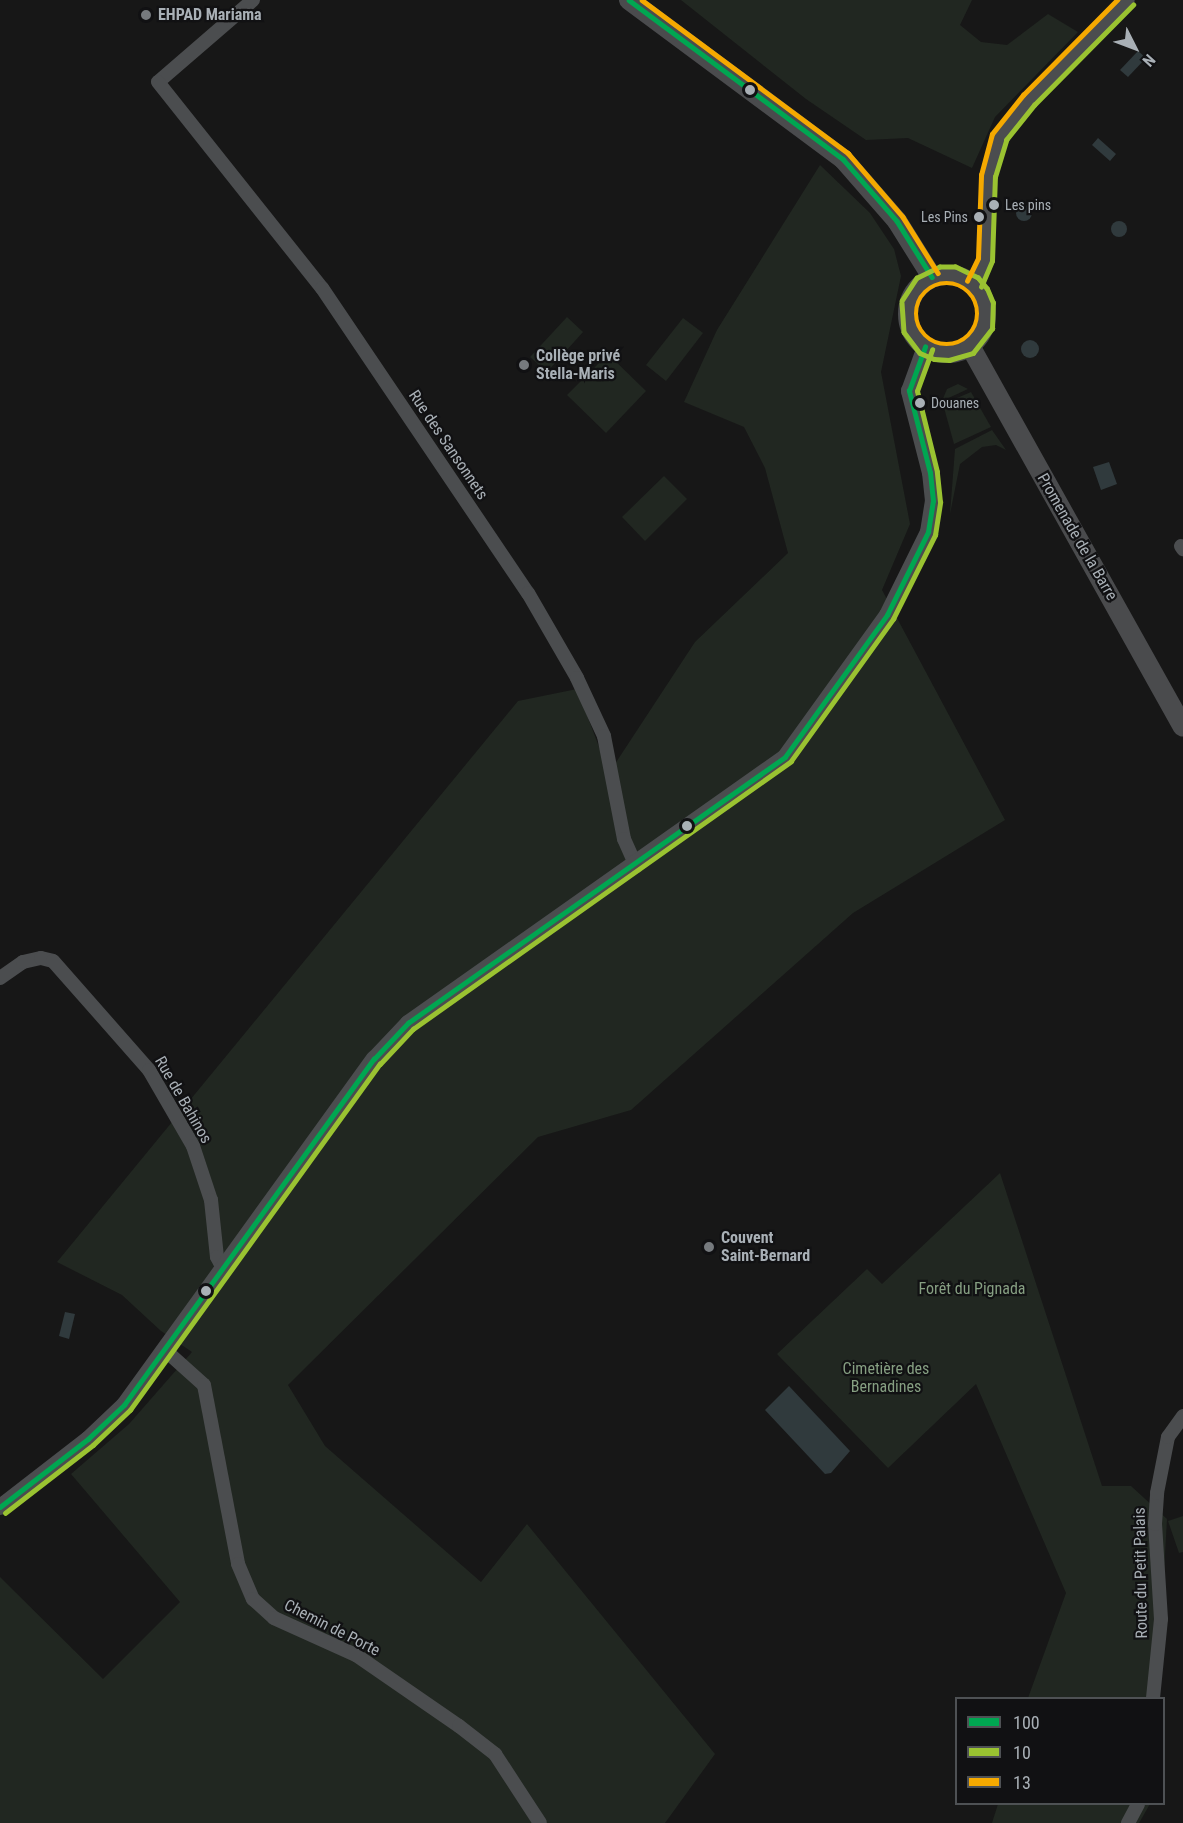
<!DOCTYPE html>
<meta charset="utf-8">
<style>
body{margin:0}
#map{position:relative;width:1183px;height:1823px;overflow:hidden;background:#171717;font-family:"Roboto Condensed",sans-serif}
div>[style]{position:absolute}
.green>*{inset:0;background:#212721}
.water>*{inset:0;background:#303a3d}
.round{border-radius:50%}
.minor>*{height:14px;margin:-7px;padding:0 7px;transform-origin:7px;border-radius:7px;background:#4b4d4f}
.tertiary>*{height:16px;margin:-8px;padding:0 8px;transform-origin:8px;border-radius:8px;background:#4b4d4f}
.secondary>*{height:20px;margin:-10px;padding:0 10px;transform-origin:10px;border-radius:10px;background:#4a4b4d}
.secondary>.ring{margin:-10px;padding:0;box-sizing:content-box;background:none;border:20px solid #4a4b4d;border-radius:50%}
.bus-1>*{height:4.5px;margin:-2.25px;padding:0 2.25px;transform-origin:2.25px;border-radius:2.25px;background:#00a651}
.bus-2>*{height:4.5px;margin:-2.25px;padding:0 2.25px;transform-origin:2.25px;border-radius:2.25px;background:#9ac331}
.bus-3>*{height:4.5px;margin:-2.25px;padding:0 2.25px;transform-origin:2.25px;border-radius:2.25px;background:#f5a900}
.bus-3>.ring{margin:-2.25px;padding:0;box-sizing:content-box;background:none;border:4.5px solid #f5a900;border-radius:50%}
.dots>*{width:16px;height:16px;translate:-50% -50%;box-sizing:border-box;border:3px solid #111113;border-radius:50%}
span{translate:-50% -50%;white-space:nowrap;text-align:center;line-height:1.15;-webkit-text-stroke:4.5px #111113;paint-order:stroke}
.bus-label{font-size:14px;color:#a9b0b6}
.left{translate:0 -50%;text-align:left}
.right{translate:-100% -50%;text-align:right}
.poi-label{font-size:16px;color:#a9b0b6;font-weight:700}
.street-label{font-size:16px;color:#a9b0b6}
.park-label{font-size:16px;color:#869f82}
.legend{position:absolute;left:955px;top:1697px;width:210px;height:108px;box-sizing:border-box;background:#111113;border:2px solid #4e5154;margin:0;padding:8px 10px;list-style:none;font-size:18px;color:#a9b0b6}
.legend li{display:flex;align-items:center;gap:12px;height:30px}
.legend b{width:30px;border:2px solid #4e5154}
.north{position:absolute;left:1105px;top:18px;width:60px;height:60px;-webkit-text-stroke:4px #111113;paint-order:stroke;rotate:132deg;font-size:16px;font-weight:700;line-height:24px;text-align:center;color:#a9b0b6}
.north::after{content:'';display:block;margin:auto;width:21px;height:27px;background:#a9b0b6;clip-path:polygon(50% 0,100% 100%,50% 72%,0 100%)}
</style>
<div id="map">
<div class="green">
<div style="clip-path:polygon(681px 0,972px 0,960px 25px,981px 42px,1007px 45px,1048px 14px,1078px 32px,995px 117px,972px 168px,908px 138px,866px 140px,806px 99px)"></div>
<div style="clip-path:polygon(820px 165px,870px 213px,894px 249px,901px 276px,881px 372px,910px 524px,882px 590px,1005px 820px,853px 913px,631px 1110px,538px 1137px,288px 1385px,325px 1446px,481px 1582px,527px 1524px,715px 1754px,665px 1823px,0 1823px,0 1577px,103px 1679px,180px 1602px,71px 1474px,129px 1424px,192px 1352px,161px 1331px,122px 1295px,57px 1262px,518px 701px,577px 689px,609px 773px,695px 642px,788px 553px,765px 468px,744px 427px,684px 402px,717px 330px)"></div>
<div style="clip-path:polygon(567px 317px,583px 332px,547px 372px,530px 357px)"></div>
<div style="clip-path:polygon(683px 318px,703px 333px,666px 381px,646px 365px)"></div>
<div style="clip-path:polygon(608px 354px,646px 391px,606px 433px,567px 395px)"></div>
<div style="clip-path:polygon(958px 384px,968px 389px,942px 401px,947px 389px)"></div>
<div style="clip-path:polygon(971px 392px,991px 427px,954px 444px,943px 404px)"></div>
<div style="clip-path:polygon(992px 430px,1006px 450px,996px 445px,982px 447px,960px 464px,950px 514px,955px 449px)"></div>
<div style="clip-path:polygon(664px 476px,687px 499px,645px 541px,622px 517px)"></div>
<div style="clip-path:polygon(1000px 1173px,1102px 1486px,1131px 1486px,1167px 1519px,1157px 1698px,1028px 1698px,1066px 1593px,976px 1384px,888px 1468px,777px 1354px,867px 1269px,882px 1284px)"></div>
<div style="clip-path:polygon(1183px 1516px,1183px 1552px,1179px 1553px,1168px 1521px)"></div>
<div style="clip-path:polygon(998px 1804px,1150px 1804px,1139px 1823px,992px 1823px)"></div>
</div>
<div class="water">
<div style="clip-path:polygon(1138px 51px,1146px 58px,1128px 77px,1120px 70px)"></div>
<div style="clip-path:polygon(1098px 138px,1116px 154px,1110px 161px,1092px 145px)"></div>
<div class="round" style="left:1016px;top:205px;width:16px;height:16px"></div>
<div class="round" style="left:1111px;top:221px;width:16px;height:16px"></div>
<div class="round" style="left:1021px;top:340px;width:18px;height:18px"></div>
<div style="clip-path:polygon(1109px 462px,1117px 484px,1101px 490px,1093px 467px)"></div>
<div style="clip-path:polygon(65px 1312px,75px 1314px,69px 1339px,59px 1336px)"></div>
<div style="clip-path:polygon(789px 1386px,850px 1451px,831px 1473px,825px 1474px,765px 1410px)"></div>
</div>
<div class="minor">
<div style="left:253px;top:0;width:125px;rotate:139.2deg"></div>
<div style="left:158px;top:82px;width:263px;rotate:51.5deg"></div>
<div style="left:322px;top:288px;width:368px;rotate:56deg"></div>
<div style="left:528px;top:593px;width:98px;rotate:60deg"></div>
<div style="left:577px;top:678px;width:64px;rotate:65deg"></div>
<div style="left:604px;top:736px;width:105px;rotate:79deg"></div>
<div style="left:624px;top:839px;width:30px;rotate:66deg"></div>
<div style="left:974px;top:284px;width:26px;rotate:-65deg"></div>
<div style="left:985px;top:260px;width:84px;rotate:-88deg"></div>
<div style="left:988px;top:176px;width:41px;rotate:-74.2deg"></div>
<div style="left:999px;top:137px;width:47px;rotate:-51.9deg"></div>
<div style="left:1028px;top:100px;width:141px;rotate:-45deg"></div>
<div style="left:1181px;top:546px;width:4px;rotate:56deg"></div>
<div style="left:0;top:978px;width:28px;rotate:-35deg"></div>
<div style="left:23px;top:962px;width:18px;rotate:-13deg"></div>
<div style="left:41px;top:958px;width:12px;rotate:14deg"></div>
<div style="left:53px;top:961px;width:145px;rotate:48.6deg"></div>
<div style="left:149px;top:1070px;width:88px;rotate:59.9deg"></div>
<div style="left:193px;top:1146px;width:57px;rotate:71.6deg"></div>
<div style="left:211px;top:1200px;width:57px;rotate:84deg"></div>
<div style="left:217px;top:1257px;width:15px;rotate:62deg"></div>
<div style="left:165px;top:1350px;width:52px;rotate:41.9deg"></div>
<div style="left:204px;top:1385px;width:182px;rotate:79.2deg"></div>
<div style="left:238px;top:1564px;width:38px;rotate:67deg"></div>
<div style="left:253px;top:1599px;width:28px;rotate:42deg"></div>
<div style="left:274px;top:1618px;width:90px;rotate:24.3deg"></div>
<div style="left:356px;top:1655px;width:125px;rotate:34.6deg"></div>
<div style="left:459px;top:1726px;width:46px;rotate:37.9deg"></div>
<div style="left:495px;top:1754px;width:82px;rotate:56.9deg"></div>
<div style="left:1153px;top:1698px;width:79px;rotate:-84.2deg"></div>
<div style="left:1161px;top:1619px;width:95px;rotate:-93.6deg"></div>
<div style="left:1155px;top:1524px;width:31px;rotate:-86deg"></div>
<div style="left:1157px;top:1493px;width:57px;rotate:-78.9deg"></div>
<div style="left:1168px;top:1437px;width:26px;rotate:-54deg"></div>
<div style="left:1128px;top:1823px;width:21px;rotate:-62deg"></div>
</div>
<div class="tertiary">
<div style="left:0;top:1507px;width:111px;rotate:-37.7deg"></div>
<div style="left:88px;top:1439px;width:50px;rotate:-43.4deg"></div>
<div style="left:124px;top:1405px;width:427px;rotate:-54.2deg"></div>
<div style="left:374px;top:1059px;width:50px;rotate:-46.6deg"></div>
<div style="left:408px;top:1023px;width:461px;rotate:-35.2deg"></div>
<div style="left:785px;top:757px;width:175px;rotate:-54.3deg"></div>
<div style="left:887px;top:615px;width:93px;rotate:-63.7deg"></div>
<div style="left:928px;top:532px;width:31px;rotate:-81deg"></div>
<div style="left:933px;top:501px;width:28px;rotate:-96deg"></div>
<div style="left:930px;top:473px;width:85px;rotate:-104.4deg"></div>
<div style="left:909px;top:391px;width:47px;rotate:-70deg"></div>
</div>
<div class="secondary">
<div style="left:629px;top:0;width:267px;rotate:36.6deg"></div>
<div style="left:843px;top:159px;width:82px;rotate:48.9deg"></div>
<div style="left:897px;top:221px;width:66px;rotate:58deg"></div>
<div class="ring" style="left:908px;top:275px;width:58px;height:58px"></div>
<div style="left:970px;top:346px;width:436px;rotate:60.8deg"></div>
</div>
<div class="bus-1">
<div style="left:629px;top:0;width:267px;rotate:36.6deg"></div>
<div style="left:843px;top:159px;width:82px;rotate:48.9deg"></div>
<div style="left:897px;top:221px;width:66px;rotate:58deg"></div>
<div style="left:0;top:1507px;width:111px;rotate:-37.7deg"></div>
<div style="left:88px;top:1439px;width:50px;rotate:-43.4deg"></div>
<div style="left:124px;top:1405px;width:427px;rotate:-54.2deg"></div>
<div style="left:374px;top:1059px;width:50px;rotate:-46.6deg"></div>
<div style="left:408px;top:1023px;width:461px;rotate:-35.2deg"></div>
<div style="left:785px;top:757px;width:175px;rotate:-54.3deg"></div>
<div style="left:887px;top:615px;width:93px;rotate:-63.7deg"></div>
<div style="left:928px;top:532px;width:31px;rotate:-81deg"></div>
<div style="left:933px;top:501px;width:28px;rotate:-96deg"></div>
<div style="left:930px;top:473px;width:85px;rotate:-104.4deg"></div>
<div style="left:909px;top:391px;width:47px;rotate:-70deg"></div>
</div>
<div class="bus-2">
<div style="left:981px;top:287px;width:28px;rotate:-67deg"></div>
<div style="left:992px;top:261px;width:84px;rotate:-88deg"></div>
<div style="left:995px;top:177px;width:39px;rotate:-73deg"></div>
<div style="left:1006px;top:140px;width:45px;rotate:-51.3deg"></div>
<div style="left:1034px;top:105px;width:141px;rotate:-45.3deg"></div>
<div style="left:902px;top:303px;width:29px;rotate:86deg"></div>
<div style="left:904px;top:332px;width:26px;rotate:53deg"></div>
<div style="left:920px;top:353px;width:15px;rotate:23deg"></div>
<div style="left:934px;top:359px;width:15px;rotate:4deg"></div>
<div style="left:949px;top:360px;width:25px;rotate:-16deg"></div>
<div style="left:973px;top:353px;width:31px;rotate:-52deg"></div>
<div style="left:992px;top:329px;width:26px;rotate:-88deg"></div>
<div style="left:993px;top:303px;width:15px;rotate:-113deg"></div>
<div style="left:987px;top:289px;width:14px;rotate:-129deg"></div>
<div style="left:978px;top:278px;width:25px;rotate:-154deg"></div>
<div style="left:955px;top:267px;width:15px;rotate:180deg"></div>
<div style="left:940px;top:267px;width:25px;rotate:154deg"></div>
<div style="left:917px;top:278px;width:27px;rotate:123deg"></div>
<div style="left:5px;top:1513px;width:111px;rotate:-37.7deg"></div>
<div style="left:93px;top:1445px;width:51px;rotate:-43.4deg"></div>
<div style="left:130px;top:1410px;width:427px;rotate:-54.2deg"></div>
<div style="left:380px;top:1064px;width:48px;rotate:-46.7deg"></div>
<div style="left:413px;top:1029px;width:463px;rotate:-35.3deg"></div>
<div style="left:791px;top:761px;width:175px;rotate:-54.3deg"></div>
<div style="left:893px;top:619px;width:94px;rotate:-63.4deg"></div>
<div style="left:935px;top:535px;width:33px;rotate:-81deg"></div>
<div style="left:940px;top:502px;width:30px;rotate:-96deg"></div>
<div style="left:937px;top:472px;width:83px;rotate:-103.9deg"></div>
<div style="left:917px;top:391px;width:44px;rotate:-69.9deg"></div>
</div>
<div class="bus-3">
<div style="left:642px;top:0;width:257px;rotate:36.6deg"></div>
<div style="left:848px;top:153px;width:84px;rotate:49.3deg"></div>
<div style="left:903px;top:217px;width:66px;rotate:58deg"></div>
<div style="left:967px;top:281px;width:25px;rotate:-64deg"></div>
<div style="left:978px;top:258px;width:83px;rotate:-87.9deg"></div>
<div style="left:981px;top:175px;width:42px;rotate:-75deg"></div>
<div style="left:992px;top:134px;width:50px;rotate:-51.5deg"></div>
<div style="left:1023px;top:95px;width:134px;rotate:-45.3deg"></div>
<div class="ring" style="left:916px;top:283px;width:57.5px;height:57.5px"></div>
</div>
<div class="dots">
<div style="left:146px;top:15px;background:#767a7e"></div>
<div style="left:750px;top:90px;background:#a9b0b6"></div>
<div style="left:994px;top:205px;background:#a9b0b6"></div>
<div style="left:979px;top:217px;background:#a9b0b6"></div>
<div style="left:524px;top:365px;background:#767a7e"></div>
<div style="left:920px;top:403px;background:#a9b0b6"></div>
<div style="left:687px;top:826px;background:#a9b0b6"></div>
<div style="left:709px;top:1247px;background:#767a7e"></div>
<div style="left:206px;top:1291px;background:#a9b0b6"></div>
</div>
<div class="bus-label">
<span class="left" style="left:1005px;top:205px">Les pins</span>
<span class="right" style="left:968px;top:217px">Les Pins</span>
<span class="left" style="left:931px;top:403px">Douanes</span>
</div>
<div class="poi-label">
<span class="left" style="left:158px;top:15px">EHPAD Mariama</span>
<span class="left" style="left:536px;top:365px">Collège privé<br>Stella-Maris</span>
<span class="left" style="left:721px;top:1247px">Couvent<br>Saint-Bernard</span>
</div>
<div class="street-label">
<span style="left:448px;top:445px;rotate:56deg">Rue des Sansonnets</span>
<span style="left:1077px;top:537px;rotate:60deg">Promenade de la Barre</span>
<span style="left:183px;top:1100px;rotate:60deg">Rue de Bahinos</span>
<span style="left:1141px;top:1573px;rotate:-91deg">Route du Petit Palais</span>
<span style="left:332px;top:1628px;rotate:27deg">Chemin de Porte</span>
</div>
<div class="park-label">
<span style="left:972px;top:1289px">Forêt du Pignada</span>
<span style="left:886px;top:1378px">Cimetière des<br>Bernadines</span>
</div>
<ul class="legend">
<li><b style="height:8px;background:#00a651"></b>100</li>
<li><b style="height:8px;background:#9ac331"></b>10</li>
<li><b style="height:8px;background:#f5a900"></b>13</li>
</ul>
<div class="north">N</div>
</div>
